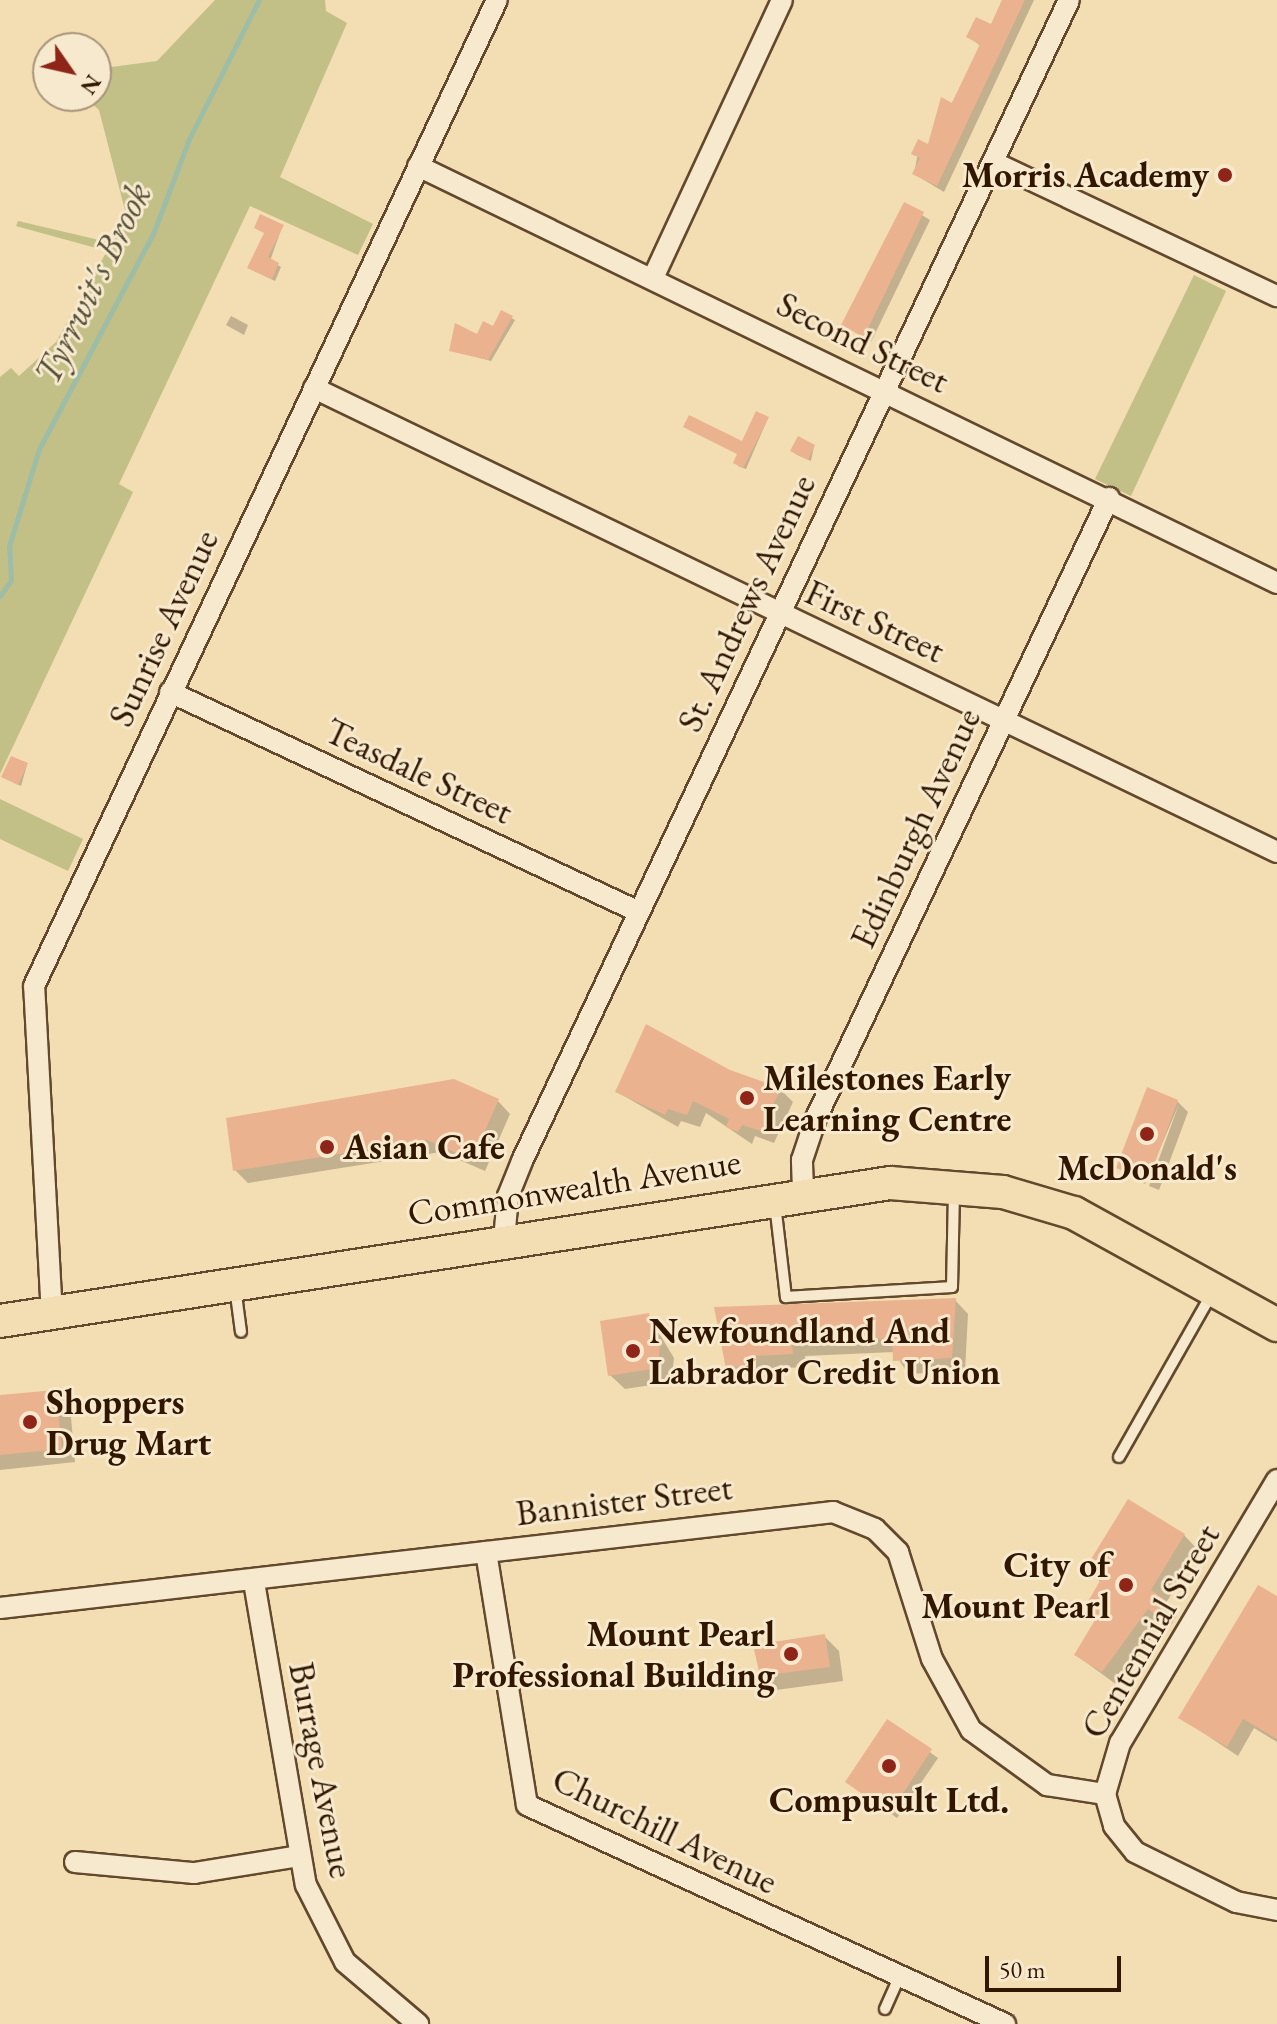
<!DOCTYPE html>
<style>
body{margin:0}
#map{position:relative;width:1277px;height:2024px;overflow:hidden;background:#f3ddb2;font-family:"EB Garamond",serif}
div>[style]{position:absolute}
.green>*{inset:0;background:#c2bf87}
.shadow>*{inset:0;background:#0003}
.stream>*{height:5px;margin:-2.5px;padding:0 2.5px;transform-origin:2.5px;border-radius:2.5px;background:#9dbda6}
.building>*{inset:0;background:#ebb290}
.roads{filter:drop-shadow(2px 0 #62482c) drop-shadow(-2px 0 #62482c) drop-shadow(0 2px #62482c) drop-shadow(0 -2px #62482c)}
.service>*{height:10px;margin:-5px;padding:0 5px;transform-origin:5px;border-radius:5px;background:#f7e9cd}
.minor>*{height:20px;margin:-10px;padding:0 10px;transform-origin:10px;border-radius:10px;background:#f7e9cd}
.primary>*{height:32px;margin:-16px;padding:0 16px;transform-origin:16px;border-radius:16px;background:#f3ddb2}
.dots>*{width:22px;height:22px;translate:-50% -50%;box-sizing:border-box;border:4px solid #f7e9cd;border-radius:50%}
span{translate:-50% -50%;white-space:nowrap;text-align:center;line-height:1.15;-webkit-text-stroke:6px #f7e9cd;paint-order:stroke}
.poi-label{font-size:36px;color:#311700;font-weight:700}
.right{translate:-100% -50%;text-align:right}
.left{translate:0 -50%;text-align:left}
.street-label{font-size:36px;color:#311700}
.water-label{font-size:38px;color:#57513a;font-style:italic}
.north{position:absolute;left:32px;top:32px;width:80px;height:80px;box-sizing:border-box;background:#f7e9cd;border:2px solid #a8957b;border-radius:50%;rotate:124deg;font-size:22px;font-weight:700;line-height:32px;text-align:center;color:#311700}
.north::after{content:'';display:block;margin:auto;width:28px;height:36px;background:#8f2418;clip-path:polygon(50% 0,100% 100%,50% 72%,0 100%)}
.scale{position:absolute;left:985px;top:1956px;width:136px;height:36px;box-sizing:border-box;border:4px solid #311700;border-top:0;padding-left:10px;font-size:24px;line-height:28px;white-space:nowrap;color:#311700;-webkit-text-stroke:6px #f7e9cd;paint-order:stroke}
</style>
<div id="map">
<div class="green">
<div style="clip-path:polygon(215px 0,325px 0,326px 11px,347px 23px,280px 177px,373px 224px,358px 255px,250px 206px,119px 484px,133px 492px,0 774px,0 377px,11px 368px,19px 376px,56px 342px,107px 251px,16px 226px,18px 221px,112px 243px,127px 218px,99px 110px,84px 96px,96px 96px,96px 69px,157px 61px)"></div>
<div style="clip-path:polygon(1194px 275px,1226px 291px,1131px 496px,1095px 479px)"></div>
<div style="clip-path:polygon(0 799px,83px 839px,68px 871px,0 839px)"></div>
</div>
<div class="shadow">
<div style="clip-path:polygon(1002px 0,1034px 0,944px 192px,914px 174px,920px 142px,930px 146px,981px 46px,968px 37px,992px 27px)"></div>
<div style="clip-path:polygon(905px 205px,930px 220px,871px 342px,843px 325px)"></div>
<div style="clip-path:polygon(282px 227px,270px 261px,281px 267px,275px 281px,252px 270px)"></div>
<div style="clip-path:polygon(502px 313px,515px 320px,491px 361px,452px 350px,494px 329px)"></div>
<div style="clip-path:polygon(231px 316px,248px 325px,244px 335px,226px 325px)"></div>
<div style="clip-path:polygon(768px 418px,746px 469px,738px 466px,743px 444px)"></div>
<div style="clip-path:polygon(814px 446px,811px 461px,795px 454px)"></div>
<div style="clip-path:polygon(27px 765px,21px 786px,3px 777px)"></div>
<div style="clip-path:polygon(729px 1072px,780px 1089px,793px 1102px,774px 1143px,755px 1136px,752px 1144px,706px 1113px,700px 1127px,681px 1121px,678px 1127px,617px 1092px)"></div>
<div style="clip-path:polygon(1148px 1090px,1177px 1101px,1188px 1112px,1159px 1190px,1149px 1186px,1179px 1104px,1145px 1184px,1118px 1167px)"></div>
<div style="clip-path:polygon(498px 1101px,510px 1114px,485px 1171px,441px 1152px,248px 1183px,235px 1170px)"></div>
<div style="clip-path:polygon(955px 1300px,968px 1314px,965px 1371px,908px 1374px,894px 1352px,805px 1356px,806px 1367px,767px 1369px,769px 1377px,742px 1382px,728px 1368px,717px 1309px)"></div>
<div style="clip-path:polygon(648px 1315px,674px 1358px,671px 1382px,625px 1389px,610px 1375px)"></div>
<div style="clip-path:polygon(55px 1392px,70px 1406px,75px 1462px,0 1470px,0 1397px)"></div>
<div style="clip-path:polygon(1184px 1535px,1198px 1550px,1166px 1603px,1177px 1615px,1170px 1627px,1163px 1622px,1117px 1685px,1076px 1655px,1096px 1623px,1084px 1611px,1101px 1583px,1088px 1569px)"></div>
<div style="clip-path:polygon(1277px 1599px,1277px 1742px,1254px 1728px,1238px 1756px,1181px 1718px)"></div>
<div style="clip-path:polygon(824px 1636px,839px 1651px,843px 1681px,776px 1690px,762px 1675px)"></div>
<div style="clip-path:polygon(888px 1722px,938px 1758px,897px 1818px,847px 1782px)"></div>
</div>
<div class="stream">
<div style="left:0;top:596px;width:19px;rotate:-55deg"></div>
<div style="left:11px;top:580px;width:34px;rotate:-93deg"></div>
<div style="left:9px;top:546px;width:102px;rotate:-72.8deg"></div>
<div style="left:39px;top:449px;width:243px;rotate:-62.1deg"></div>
<div style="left:153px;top:234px;width:102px;rotate:-69.2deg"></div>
<div style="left:189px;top:139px;width:156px;rotate:-63.3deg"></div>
</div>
<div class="building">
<div style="clip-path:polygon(1002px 0,1025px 0,937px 186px,912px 174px,920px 158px,911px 154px,918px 139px,928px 144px,941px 97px,952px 103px,980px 44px,966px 37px,976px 17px,991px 24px)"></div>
<div style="clip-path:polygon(904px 202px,924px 212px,864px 337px,841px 325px)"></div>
<div style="clip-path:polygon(260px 214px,284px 225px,268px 257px,279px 263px,272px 279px,247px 268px,264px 233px,254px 228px)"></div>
<div style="clip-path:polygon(501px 310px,513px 316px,488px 360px,449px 351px,455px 323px,477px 334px,483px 321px,493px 326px)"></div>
<div style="clip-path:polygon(756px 411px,769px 417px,743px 468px,733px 463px,737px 454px,683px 427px,689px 415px,742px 441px)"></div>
<div style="clip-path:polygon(798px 436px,815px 445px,808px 460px,790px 451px)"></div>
<div style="clip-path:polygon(11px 756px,28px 763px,18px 785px,1px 777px)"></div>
<div style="clip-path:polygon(646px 1024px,730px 1070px,781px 1088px,761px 1131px,742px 1125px,738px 1132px,726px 1127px,729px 1119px,693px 1101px,687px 1115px,668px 1109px,665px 1115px,615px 1092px)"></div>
<div style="clip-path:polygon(454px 1079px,499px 1099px,472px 1160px,427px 1140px,233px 1171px,226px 1118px)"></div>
<div style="clip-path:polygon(1147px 1087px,1178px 1100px,1148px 1181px,1116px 1168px)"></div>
<div style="clip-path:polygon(956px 1298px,952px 1358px,893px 1361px,892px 1338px,792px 1343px,793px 1354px,755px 1356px,756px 1363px,726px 1369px,714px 1307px)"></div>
<div style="clip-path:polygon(649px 1313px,654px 1343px,660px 1342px,658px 1368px,608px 1376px,600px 1321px)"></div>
<div style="clip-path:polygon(56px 1390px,62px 1449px,0 1455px,0 1395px)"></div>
<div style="clip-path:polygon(1128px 1499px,1185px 1534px,1151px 1590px,1164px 1599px,1155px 1614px,1148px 1609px,1102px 1672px,1074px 1655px,1095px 1620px,1082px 1612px,1101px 1579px,1085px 1569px)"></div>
<div style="clip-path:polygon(1258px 1585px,1277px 1596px,1277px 1739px,1243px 1719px,1227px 1747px,1178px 1718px)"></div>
<div style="clip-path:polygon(825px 1634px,830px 1667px,760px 1676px,753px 1645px)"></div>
<div style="clip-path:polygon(887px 1719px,932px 1749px,890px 1813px,845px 1782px)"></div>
</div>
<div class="roads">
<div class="service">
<div style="left:775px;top:1204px;width:94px;rotate:83.3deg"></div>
<div style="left:786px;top:1297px;width:166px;rotate:-3.4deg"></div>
<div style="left:952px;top:1287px;width:95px;rotate:-88.8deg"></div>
<div style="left:235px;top:1287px;width:45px;rotate:82.4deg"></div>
<div style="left:1119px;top:1457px;width:189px;rotate:-60.4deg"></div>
<div style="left:885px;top:2009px;width:36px;rotate:-66deg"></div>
</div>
<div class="minor">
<div style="left:993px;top:162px;width:314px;rotate:25.3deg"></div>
<div style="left:418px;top:166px;width:955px;rotate:25.89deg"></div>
<div style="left:653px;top:278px;width:306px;rotate:-65.1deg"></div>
<div style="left:314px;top:388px;width:1069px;rotate:25.73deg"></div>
<div style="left:170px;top:692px;width:518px;rotate:25.13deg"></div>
<div style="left:803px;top:1191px;width:31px;rotate:-92deg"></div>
<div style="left:802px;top:1160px;width:44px;rotate:-71.6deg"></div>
<div style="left:816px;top:1118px;width:686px;rotate:-64.71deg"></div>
<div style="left:504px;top:1240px;width:44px;rotate:-84.8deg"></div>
<div style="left:508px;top:1196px;width:38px;rotate:-68deg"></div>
<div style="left:522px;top:1161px;width:1283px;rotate:-64.77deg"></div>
<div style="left:52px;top:1316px;width:330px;rotate:-93.1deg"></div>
<div style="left:34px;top:986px;width:1089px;rotate:-64.85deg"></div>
<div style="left:1277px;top:1480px;width:306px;rotate:120.8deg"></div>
<div style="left:1120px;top:1743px;width:53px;rotate:106.4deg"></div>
<div style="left:1105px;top:1794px;width:33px;rotate:74deg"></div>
<div style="left:1114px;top:1826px;width:33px;rotate:51deg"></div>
<div style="left:1135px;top:1852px;width:113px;rotate:26.3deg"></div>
<div style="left:1236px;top:1902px;width:42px;rotate:11deg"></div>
<div style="left:486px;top:1552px;width:256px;rotate:80.8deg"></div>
<div style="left:527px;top:1805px;width:526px;rotate:24.62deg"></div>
<div style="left:254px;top:1582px;width:307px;rotate:80.3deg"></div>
<div style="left:306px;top:1885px;width:86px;rotate:63.1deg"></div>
<div style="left:345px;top:1962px;width:96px;rotate:40.3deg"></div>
<div style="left:0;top:1608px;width:839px;rotate:-6.57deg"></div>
<div style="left:833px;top:1512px;width:45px;rotate:22deg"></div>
<div style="left:875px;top:1529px;width:33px;rotate:45deg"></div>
<div style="left:898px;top:1552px;width:112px;rotate:72.4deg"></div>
<div style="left:932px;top:1659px;width:81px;rotate:61.2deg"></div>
<div style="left:971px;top:1730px;width:94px;rotate:35.9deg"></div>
<div style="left:1047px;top:1785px;width:59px;rotate:8.8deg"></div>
<div style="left:75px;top:1862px;width:120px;rotate:5.3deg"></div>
<div style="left:194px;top:1873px;width:106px;rotate:-9.2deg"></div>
</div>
<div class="primary">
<div style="left:0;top:1321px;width:901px;rotate:-8.81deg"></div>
<div style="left:890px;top:1183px;width:113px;rotate:4.6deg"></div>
<div style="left:1003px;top:1192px;width:74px;rotate:16.5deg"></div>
<div style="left:1074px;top:1213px;width:232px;rotate:28.9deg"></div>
</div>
</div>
<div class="dots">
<div style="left:1225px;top:175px;background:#8f2418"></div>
<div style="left:747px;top:1098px;background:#8f2418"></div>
<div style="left:1147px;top:1134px;background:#8f2418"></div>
<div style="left:327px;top:1147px;background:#8f2418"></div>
<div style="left:633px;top:1351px;background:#8f2418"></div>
<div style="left:30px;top:1422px;background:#8f2418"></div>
<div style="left:1126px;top:1585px;background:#8f2418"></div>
<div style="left:791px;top:1654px;background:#8f2418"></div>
<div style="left:889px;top:1766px;background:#8f2418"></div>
</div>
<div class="poi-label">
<span class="right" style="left:1209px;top:175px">Morris Academy</span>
<span class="left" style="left:763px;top:1098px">Milestones Early<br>Learning Centre</span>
<span class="left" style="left:343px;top:1147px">Asian Cafe</span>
<span style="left:1147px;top:1168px">McDonald's</span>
<span class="left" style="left:649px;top:1351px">Newfoundland And<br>Labrador Credit Union</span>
<span class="left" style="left:46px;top:1422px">Shoppers<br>Drug Mart</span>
<span class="right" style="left:1110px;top:1585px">City of<br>Mount Pearl</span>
<span class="right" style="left:775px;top:1654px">Mount Pearl<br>Professional Building</span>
<span style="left:889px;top:1800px">Compusult Ltd.</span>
</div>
<div class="street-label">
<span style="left:863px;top:342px;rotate:26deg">Second Street</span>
<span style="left:746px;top:603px;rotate:-65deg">St. Andrews Avenue</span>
<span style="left:875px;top:621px;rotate:25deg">First Street</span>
<span style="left:163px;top:628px;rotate:-65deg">Sunrise Avenue</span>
<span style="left:419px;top:771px;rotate:25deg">Teasdale Street</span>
<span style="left:915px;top:828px;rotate:-65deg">Edinburgh Avenue</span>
<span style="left:574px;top:1187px;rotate:-9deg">Commonwealth Avenue</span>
<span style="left:624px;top:1500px;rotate:-7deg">Bannister Street</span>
<span style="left:1150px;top:1631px;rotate:-60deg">Centennial Street</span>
<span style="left:322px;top:1770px;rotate:79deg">Burrage Avenue</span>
<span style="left:665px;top:1830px;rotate:26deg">Churchill Avenue</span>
</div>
<div class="water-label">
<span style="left:92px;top:283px;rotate:-64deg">Tyrrwit's Brook</span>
</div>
<div class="north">N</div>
<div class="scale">50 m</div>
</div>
